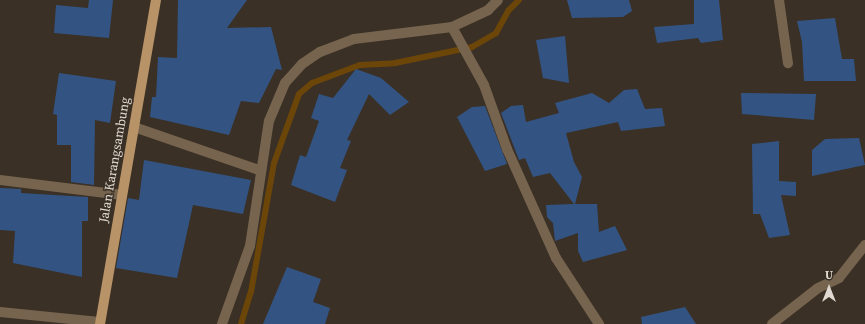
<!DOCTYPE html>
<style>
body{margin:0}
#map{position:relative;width:865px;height:324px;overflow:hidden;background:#3a3025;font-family:"Source Serif 4",serif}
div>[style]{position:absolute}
.stream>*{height:6px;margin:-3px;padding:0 3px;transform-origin:3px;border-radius:3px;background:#6c4509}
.building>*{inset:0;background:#335483}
.minor>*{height:10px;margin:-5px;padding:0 5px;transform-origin:5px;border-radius:5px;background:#76644f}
.major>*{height:10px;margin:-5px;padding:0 5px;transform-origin:5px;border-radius:5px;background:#b89367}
span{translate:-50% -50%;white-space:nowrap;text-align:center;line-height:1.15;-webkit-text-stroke:3px #3a3025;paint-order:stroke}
.street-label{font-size:13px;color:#e0d9d2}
.north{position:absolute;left:809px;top:268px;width:40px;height:40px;-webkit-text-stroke:3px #3a3025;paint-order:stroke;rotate:0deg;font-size:11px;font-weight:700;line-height:16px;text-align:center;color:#e0d9d2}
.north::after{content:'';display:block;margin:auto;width:14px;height:18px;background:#e0d9d2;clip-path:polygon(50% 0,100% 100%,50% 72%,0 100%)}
</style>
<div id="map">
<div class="stream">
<div style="left:241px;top:324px;width:34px;rotate:-73deg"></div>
<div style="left:251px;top:292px;width:131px;rotate:-79.9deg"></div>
<div style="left:274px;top:163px;width:73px;rotate:-70.1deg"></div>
<div style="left:299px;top:94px;width:17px;rotate:-40deg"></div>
<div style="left:312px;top:83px;width:51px;rotate:-20.6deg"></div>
<div style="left:360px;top:65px;width:35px;rotate:-3deg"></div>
<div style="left:395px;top:63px;width:79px;rotate:-11.7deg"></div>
<div style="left:472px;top:47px;width:28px;rotate:-30deg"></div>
<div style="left:496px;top:33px;width:26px;rotate:-61deg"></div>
<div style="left:509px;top:10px;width:14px;rotate:-45deg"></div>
</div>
<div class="building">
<div style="clip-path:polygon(89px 0,113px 0,109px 38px,54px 33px,56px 5px,88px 8px)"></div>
<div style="clip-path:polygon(178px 0,247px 0,227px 28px,271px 27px,282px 70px,276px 69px,259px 103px,241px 101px,229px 135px,150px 117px,152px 97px,156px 97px,158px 57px,177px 58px)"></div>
<div style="clip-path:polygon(567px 0,629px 0,632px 11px,623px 17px,572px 18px)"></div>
<div style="clip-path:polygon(694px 0,719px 0,723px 40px,701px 43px,698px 38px,657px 43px,654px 27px,694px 24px)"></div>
<div style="clip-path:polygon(835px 18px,842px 59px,854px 59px,856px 81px,804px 81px,802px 42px,797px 21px)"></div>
<div style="clip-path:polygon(565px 36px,569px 83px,543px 78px,536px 40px)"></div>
<div style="clip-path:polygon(356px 69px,381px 78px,409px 102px,390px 115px,369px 94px,347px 140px,351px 141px,340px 168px,347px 170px,335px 202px,291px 185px,300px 155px,306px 157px,319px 121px,311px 118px,319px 94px,333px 98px)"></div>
<div style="clip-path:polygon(59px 73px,116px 81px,110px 123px,95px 120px,94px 185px,71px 182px,71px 145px,57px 145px,57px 115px,53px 114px)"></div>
<div style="clip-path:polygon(637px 89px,645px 109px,662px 108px,665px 126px,621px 131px,618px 122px,566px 133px,574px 162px,582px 177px,575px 204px,597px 204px,599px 232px,615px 226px,627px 250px,583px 262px,578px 251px,578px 233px,555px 241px,553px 223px,547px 217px,546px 205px,574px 204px,550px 173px,533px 177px,525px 158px,519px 160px,501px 113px,511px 106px,523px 105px,526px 122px,559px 113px,555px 103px,592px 93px,609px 103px,624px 90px)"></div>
<div style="clip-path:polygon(741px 93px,816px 94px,814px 120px,742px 114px)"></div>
<div style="clip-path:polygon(485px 106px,507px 164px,485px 171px,457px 117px,472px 107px)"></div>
<div style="clip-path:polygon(859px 138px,865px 165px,812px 176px,812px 150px,825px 139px)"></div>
<div style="clip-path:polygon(779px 141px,779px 181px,796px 182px,796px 196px,781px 195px,790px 235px,769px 238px,760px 214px,753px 214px,752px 144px)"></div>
<div style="clip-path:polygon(144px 160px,251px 180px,243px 214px,193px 205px,177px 278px,116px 268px,128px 198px,139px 200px)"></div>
<div style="clip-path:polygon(0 188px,21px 189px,21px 193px,88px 197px,88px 221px,82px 221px,82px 277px,13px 263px,15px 231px,0 230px)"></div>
<div style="clip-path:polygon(287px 267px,321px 279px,313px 302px,330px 308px,325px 324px,263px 324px)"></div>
<div style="clip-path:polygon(685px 307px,696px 324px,642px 324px,641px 317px)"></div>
</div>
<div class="minor">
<div style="left:779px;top:0;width:64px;rotate:81.9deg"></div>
<div style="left:452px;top:27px;width:66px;rotate:61.1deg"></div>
<div style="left:484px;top:85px;width:68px;rotate:70.2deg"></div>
<div style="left:507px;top:149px;width:120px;rotate:65.8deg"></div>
<div style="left:556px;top:258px;width:79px;rotate:56.9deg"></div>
<div style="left:134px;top:127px;width:132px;rotate:19deg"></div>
<div style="left:0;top:180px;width:123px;rotate:7deg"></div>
<div style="left:0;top:312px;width:100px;rotate:5.7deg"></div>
<div style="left:222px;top:324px;width:83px;rotate:-70.3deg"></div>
<div style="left:250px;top:246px;width:126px;rotate:-81.4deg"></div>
<div style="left:269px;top:121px;width:41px;rotate:-67.2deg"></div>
<div style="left:285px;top:83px;width:25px;rotate:-48deg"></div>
<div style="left:302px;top:64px;width:22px;rotate:-34deg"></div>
<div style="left:320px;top:52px;width:36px;rotate:-21deg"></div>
<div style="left:354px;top:39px;width:99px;rotate:-7deg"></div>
<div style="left:452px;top:27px;width:40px;rotate:-25deg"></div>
<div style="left:488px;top:10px;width:14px;rotate:-45deg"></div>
<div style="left:772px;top:324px;width:58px;rotate:-38deg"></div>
<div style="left:818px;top:288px;width:23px;rotate:-25deg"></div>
<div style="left:839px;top:278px;width:42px;rotate:-51.8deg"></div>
</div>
<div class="major">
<div style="left:100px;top:324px;width:329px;rotate:-80.2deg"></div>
</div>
<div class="street-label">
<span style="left:115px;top:160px;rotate:-80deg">Jalan Karangsambung</span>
</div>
<div class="north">U</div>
</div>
